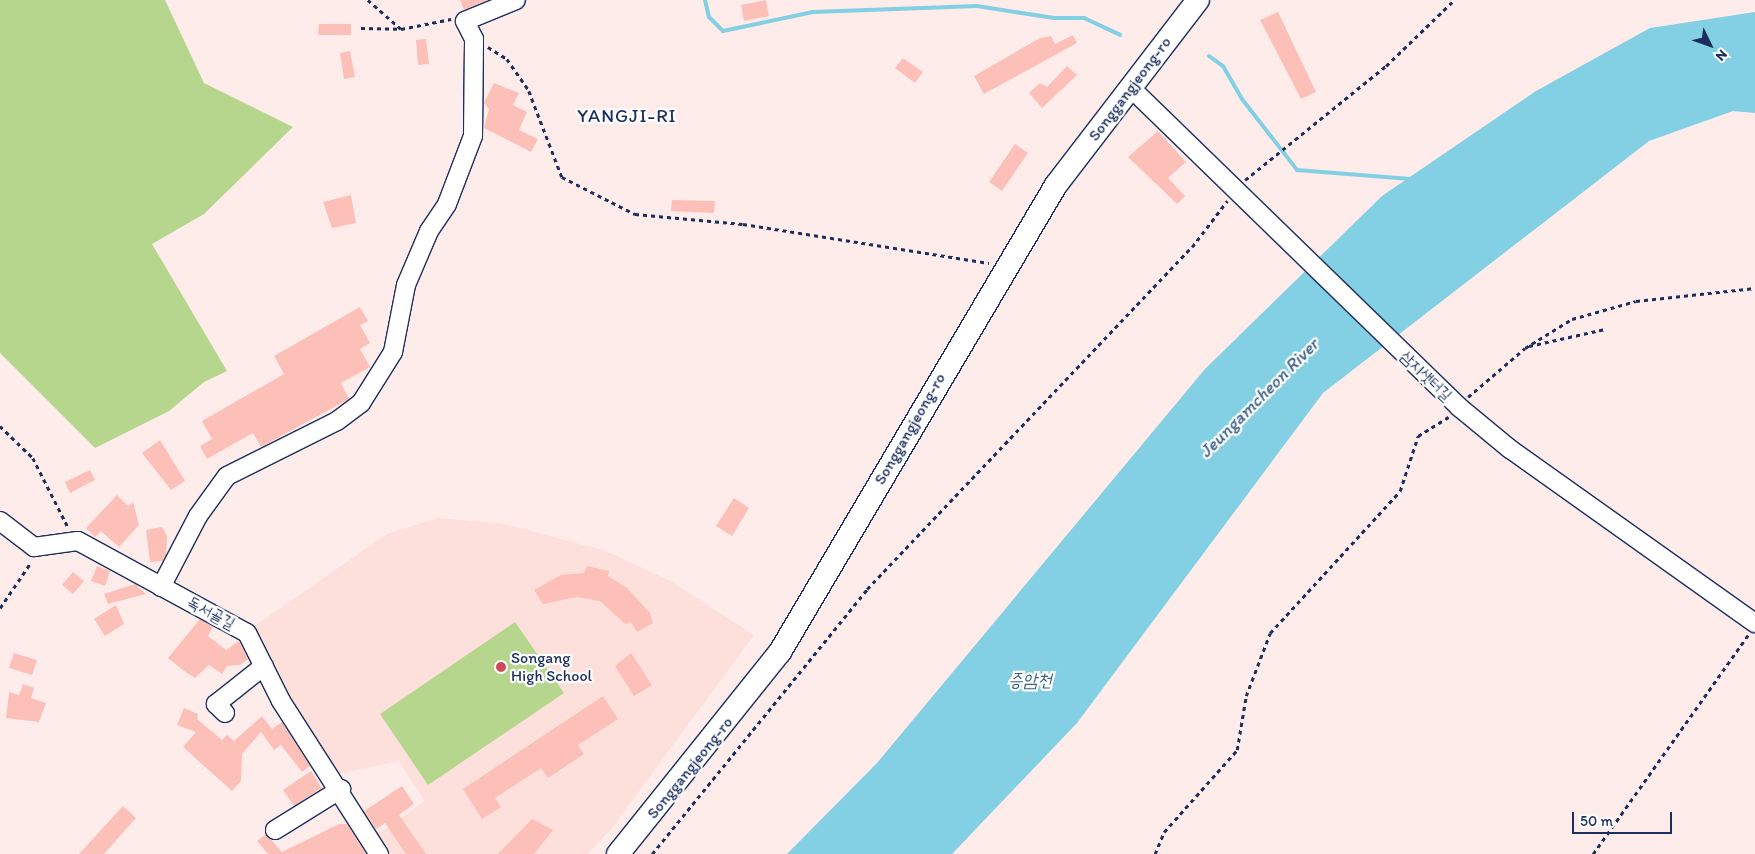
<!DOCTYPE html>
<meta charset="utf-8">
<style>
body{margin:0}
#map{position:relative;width:1755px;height:854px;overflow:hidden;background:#feecea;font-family:Itim,"Poor Story",sans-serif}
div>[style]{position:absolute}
.built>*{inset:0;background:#fddfdb}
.green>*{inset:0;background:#b6d58d}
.water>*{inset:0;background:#83cfe3}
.stream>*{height:4px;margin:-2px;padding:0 2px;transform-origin:2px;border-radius:2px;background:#83cfe3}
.building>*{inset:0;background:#fcc0b9}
.path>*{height:2.5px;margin-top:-1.25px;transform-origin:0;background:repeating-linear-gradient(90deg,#1b2f5e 0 4px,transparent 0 8px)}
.roads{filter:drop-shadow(1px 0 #1b2f5e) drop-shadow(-1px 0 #1b2f5e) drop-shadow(0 1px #1b2f5e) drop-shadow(0 -1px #1b2f5e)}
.minor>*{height:18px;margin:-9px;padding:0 9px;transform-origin:9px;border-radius:9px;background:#fff}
.major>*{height:22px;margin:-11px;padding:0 11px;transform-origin:11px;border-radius:11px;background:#fff}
.dots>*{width:14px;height:14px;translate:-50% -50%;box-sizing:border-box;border:2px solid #fff;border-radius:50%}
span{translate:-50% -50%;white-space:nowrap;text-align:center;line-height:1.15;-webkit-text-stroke:4.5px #fff;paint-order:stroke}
.street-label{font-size:16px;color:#1b2f5e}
.poi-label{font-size:16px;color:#1b2f5e}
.left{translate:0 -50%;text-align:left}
.water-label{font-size:18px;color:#3a5f86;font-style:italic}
.quarter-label{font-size:19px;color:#1b2f5e;letter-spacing:1px}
.north{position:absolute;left:1685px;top:20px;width:50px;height:50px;-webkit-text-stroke:4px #fff;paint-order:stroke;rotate:132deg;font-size:14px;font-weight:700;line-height:20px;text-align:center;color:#1b2f5e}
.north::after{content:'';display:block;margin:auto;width:18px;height:22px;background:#1b2f5e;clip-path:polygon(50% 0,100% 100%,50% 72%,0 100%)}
.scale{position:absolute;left:1572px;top:812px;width:100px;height:22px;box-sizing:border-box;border:2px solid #1b2f5e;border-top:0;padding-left:6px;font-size:15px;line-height:18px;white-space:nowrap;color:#1b2f5e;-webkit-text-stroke:4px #fff;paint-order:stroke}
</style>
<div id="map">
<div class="built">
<div style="clip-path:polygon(438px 518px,504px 524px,606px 551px,670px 581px,754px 635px,612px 828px,587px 854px,387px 854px,375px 836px,425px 801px,399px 761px,337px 774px,288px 699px,253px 627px,387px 534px)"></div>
</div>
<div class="green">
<div style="clip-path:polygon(0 0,165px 0,204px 83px,293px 127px,204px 214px,152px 244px,227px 371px,204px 382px,169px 411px,95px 448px,0 353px)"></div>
<div style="clip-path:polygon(515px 622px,564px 693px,428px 785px,380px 714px)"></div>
</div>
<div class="water">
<div style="clip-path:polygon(1755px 12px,1755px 113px,1733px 111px,1649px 141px,1323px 393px,1077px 723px,952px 854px,787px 854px,877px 763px,1205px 369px,1382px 196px,1536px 91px,1650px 28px)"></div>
</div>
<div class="stream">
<div style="left:705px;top:0;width:17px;rotate:77deg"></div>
<div style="left:709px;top:17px;width:20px;rotate:45deg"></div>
<div style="left:723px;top:31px;width:92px;rotate:-11.9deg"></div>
<div style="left:813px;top:12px;width:164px;rotate:-2.1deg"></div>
<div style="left:977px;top:6px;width:78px;rotate:8.9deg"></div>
<div style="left:1054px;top:18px;width:30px"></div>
<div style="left:1084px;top:18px;width:40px;rotate:25deg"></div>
<div style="left:1209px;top:56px;width:17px;rotate:36deg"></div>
<div style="left:1223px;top:66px;width:38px;rotate:60deg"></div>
<div style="left:1242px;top:99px;width:90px;rotate:52.2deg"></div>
<div style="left:1297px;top:170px;width:114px;rotate:4.5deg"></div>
</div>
<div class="building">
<div style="clip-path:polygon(460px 0,488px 0,464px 10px)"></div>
<div style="clip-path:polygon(766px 0,769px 16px,744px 21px,741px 5px)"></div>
<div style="clip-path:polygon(1278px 12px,1316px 92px,1301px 99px,1260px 20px)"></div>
<div style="clip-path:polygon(319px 24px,351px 24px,351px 35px,318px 35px)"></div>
<div style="clip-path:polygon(1073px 35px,1077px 43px,984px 94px,974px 76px,1040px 38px,1051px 36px,1055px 44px)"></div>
<div style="clip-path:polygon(426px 39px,429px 64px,418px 65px,416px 40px)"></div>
<div style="clip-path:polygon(350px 51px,355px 77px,344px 79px,340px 53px)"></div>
<div style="clip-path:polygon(903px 58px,923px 72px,915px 83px,895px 68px)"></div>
<div style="clip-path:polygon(1067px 66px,1077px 75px,1042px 108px,1029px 93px,1040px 83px,1047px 87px)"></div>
<div style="clip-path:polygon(494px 83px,519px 93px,513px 105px,527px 112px,519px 130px,538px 139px,531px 152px,484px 128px,489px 109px,484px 103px)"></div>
<div style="clip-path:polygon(1158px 131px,1186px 162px,1168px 178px,1185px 196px,1177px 204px,1128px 157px)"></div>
<div style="clip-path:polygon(1015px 144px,1028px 153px,1002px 191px,989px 182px)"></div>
<div style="clip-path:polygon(351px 195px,356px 223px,332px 228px,323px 202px)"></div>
<div style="clip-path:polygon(672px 200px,715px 201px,714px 213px,671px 211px)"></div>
<div style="clip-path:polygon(360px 307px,368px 321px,360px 325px,370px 343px,360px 349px,370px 367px,341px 383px,349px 399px,261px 447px,253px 433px,207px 459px,200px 446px,212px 439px,202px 421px,284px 374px,274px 356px)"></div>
<div style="clip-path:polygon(160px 440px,185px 481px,171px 490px,142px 453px)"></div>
<div style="clip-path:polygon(90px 470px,95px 480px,70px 493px,65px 482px)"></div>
<div style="clip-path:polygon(117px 495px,128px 506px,133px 502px,139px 525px,119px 547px,101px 531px,95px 537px,86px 528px)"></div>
<div style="clip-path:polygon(734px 498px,749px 508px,732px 536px,716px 526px)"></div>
<div style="clip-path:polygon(162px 527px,167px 536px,166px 555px,163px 561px,150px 562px,146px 530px)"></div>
<div style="clip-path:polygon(97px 566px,110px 571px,105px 586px,91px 581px)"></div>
<div style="clip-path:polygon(587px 566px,609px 571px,608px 576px,627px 588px,650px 613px,653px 623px,637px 632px,631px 622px,625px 624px,600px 601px,577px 597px,543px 604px,534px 590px,561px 575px,584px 573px)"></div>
<div style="clip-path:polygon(73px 572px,84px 581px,73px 594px,62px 585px)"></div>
<div style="clip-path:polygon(135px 584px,146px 594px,108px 604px,104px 594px)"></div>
<div style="clip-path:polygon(116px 605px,124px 624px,105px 636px,94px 619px)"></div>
<div style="clip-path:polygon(200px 619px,213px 627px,208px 636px,226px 650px,239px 641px,248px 659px,240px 665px,227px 666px,222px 674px,209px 665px,195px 678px,184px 671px,168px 658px)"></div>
<div style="clip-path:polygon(14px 653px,37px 660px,32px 675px,9px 668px)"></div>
<div style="clip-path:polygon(631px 653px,652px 685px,634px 696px,615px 666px)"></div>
<div style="clip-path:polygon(23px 684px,34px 688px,31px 698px,46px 703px,39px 722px,6px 718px,9px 692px,19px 695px)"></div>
<div style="clip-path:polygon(603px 696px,618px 719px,578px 745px,584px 754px,548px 778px,541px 768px,495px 798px,501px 807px,482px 819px,463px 789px)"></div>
<div style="clip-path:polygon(184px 708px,198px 714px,197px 719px,222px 740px,227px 735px,234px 741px,262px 716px,272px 729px,282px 722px,310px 766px,302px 772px,281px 745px,274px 750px,261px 732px,242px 754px,241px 781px,232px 791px,183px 747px,196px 732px,177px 725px)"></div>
<div style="clip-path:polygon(311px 771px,322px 788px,294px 806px,283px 790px)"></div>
<div style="clip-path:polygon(402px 786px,414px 804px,399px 815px,426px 854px,406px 854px,385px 823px,376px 829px,364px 811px)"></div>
<div style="clip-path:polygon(123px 806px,136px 818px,104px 854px,79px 854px)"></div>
<div style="clip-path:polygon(532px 819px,553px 830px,534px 854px,498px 854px)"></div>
<div style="clip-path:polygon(339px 824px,347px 824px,366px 854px,268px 854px,257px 841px,266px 834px,282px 852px)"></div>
</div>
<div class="path">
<div style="left:368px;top:0;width:44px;rotate:41.3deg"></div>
<div style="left:401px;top:29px;width:51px;rotate:-11.3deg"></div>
<div style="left:361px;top:28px;width:39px;rotate:1deg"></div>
<div style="left:488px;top:47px;width:22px;rotate:32deg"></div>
<div style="left:507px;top:59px;width:39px;rotate:55deg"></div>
<div style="left:529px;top:91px;width:92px;rotate:69deg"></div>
<div style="left:562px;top:177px;width:82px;rotate:26.9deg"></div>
<div style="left:635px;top:214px;width:108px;rotate:5.3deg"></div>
<div style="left:743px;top:224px;width:249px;rotate:9deg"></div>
<div style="left:1245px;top:180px;width:181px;rotate:-39deg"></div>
<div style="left:1386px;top:66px;width:95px;rotate:-44.1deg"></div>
<div style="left:1529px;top:346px;width:78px;rotate:-12.6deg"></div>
<div style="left:1468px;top:397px;width:75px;rotate:-40.7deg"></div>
<div style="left:1525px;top:348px;width:55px;rotate:-31.7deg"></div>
<div style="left:1572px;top:319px;width:66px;rotate:-15.7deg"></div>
<div style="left:1636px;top:301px;width:120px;rotate:-6.2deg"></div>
<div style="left:0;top:426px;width:46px;rotate:44.1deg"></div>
<div style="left:33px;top:458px;width:77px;rotate:63.1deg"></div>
<div style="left:0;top:608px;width:55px;rotate:-56deg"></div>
<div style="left:652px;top:854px;width:341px;rotate:-50.9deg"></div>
<div style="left:867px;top:589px;width:472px;rotate:-46.5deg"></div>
<div style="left:1192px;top:247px;width:58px;rotate:-52.7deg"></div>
<div style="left:1155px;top:854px;width:24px;rotate:-68deg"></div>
<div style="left:1164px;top:832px;width:110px;rotate:-48.3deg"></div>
<div style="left:1237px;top:750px;width:55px;rotate:-80.5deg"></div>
<div style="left:1246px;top:696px;width:67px;rotate:-69.1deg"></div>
<div style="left:1270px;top:633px;width:193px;rotate:-47.5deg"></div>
<div style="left:1400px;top:491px;width:58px;rotate:-71.9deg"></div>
<div style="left:1418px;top:436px;width:36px;rotate:-32deg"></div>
<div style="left:1593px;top:854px;width:268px;rotate:-54.7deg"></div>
</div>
<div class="roads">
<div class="minor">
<div style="left:1131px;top:88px;width:458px;rotate:44.2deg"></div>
<div style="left:1459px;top:407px;width:66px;rotate:39.5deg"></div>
<div style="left:1510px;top:449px;width:301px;rotate:35.4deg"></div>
<div style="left:0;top:521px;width:43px;rotate:37.4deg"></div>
<div style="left:34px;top:547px;width:44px;rotate:-7.8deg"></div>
<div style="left:78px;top:541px;width:192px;rotate:28.6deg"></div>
<div style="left:247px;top:633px;width:76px;rotate:63.4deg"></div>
<div style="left:281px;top:701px;width:182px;rotate:57.4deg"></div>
<div style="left:161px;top:587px;width:80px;rotate:-62.5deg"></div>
<div style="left:198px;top:516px;width:49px;rotate:-54.1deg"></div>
<div style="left:227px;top:476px;width:123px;rotate:-26.6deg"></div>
<div style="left:337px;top:421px;width:30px;rotate:-37deg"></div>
<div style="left:361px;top:403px;width:60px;rotate:-57.9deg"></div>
<div style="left:393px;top:352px;width:68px;rotate:-79deg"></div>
<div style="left:406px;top:285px;width:59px;rotate:-66.9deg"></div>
<div style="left:429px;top:231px;width:32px;rotate:-56deg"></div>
<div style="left:447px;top:204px;width:73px;rotate:-69.1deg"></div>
<div style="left:473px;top:136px;width:97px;rotate:-89.4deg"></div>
<div style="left:474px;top:39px;width:20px;rotate:-117deg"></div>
<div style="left:465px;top:21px;width:55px;rotate:-22.4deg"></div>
<div style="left:225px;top:713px;width:13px;rotate:-135deg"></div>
<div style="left:216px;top:704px;width:61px;rotate:-38.4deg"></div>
<div style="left:275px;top:830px;width:78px;rotate:-31.8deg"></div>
</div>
<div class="major">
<div style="left:618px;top:854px;width:259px;rotate:-51.3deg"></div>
<div style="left:780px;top:652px;width:542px;rotate:-59.42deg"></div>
<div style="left:1056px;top:185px;width:233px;rotate:-52.5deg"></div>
</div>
</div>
<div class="dots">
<div style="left:501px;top:667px;background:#d1495b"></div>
</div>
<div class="street-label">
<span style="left:1130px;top:89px;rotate:-53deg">Songgangjeong-ro</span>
<span style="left:1426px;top:376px;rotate:44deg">삼지샛터길</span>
<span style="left:910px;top:429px;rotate:-60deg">Songgangjeong-ro</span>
<span style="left:211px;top:613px;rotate:28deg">독서골길</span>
<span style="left:690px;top:768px;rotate:-51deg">Songgangjeong-ro</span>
</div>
<div class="poi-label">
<span class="left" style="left:511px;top:667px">Songang<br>High School</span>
</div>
<div class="water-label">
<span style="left:1259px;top:398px;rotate:-45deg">Jeungamcheon River</span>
<span style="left:1030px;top:680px">증암천</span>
</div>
<div class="quarter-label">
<span style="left:627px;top:116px">YANGJI-RI</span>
</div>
<div class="north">N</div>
<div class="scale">50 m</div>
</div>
